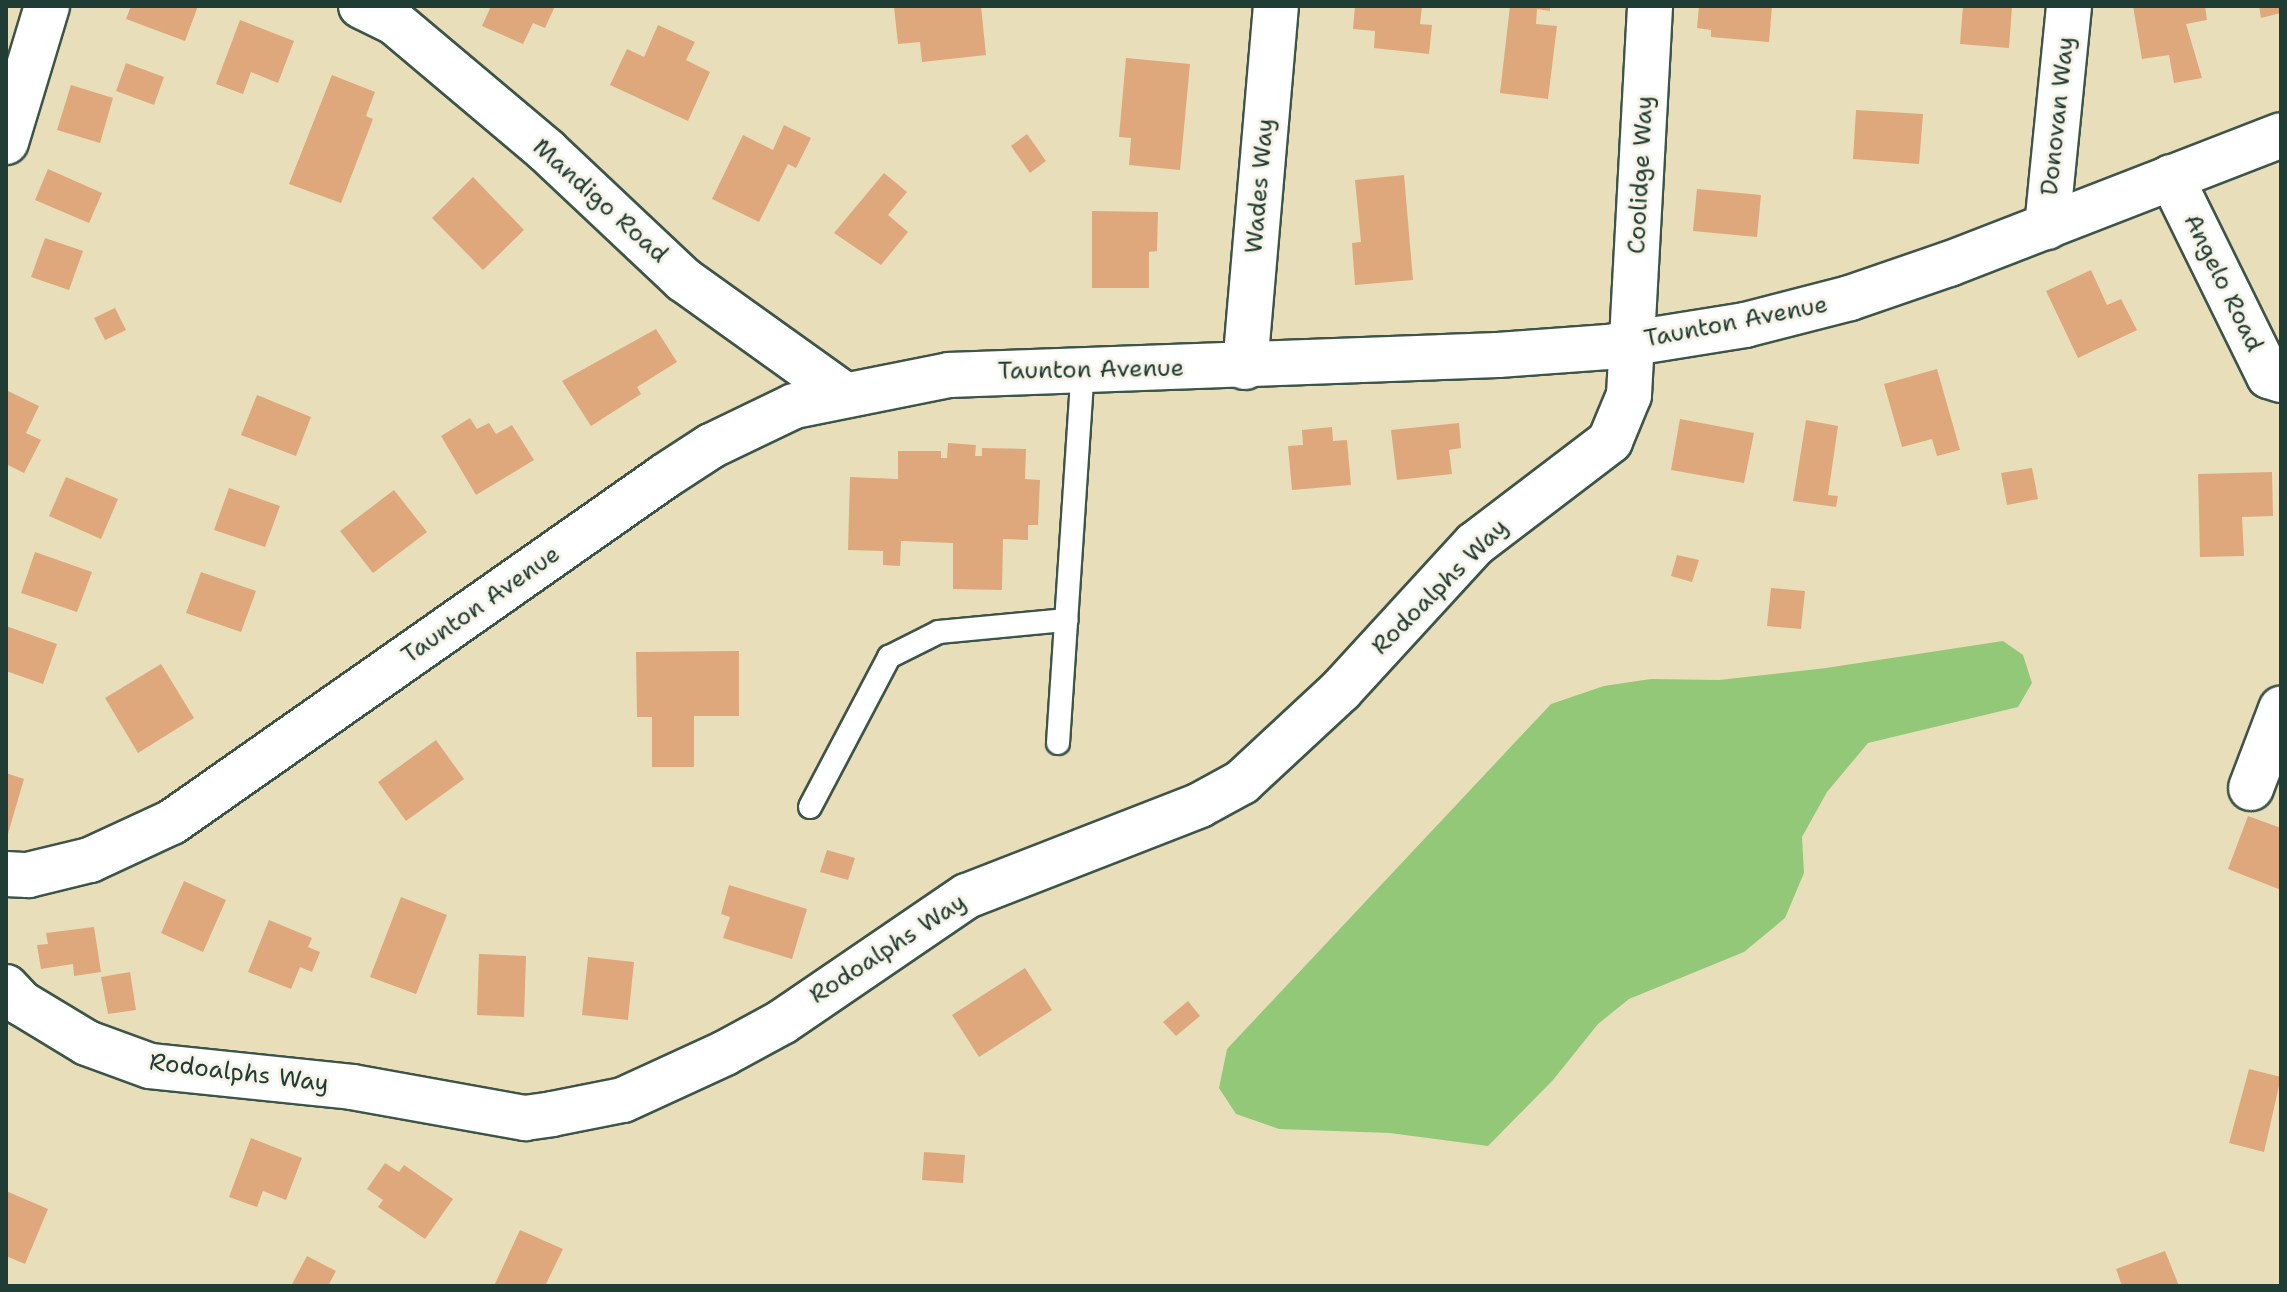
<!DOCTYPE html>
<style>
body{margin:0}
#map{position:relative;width:2287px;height:1292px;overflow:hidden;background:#e8deba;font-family:"Shantell Sans",sans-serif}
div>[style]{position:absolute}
.green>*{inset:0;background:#93c879}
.building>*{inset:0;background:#dea87c}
.roads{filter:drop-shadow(2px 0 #3d5548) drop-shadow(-2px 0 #3d5548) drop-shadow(0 2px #3d5548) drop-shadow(0 -2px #3d5548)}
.lane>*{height:22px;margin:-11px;padding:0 11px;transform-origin:11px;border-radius:11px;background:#fff}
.street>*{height:44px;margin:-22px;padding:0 22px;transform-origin:22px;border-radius:22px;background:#fff}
span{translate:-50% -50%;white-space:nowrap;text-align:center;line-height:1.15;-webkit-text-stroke:6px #f7f3e8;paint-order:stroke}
.street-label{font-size:24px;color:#1f3d34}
.frame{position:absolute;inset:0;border:8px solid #1f3d34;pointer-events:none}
</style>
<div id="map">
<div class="green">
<div style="clip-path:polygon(2003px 641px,2023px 655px,2032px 683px,2018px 707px,1868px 743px,1827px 792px,1802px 837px,1804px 873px,1785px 918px,1744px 952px,1629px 999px,1598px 1024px,1553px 1080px,1488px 1146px,1390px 1133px,1279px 1129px,1236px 1114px,1219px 1088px,1227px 1049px,1551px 704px,1604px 686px,1651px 679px,1719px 680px,1826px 668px)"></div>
</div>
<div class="building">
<div style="clip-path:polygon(131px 6px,198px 6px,185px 41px,126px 19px)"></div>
<div style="clip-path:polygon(491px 6px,555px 6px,545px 28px,533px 23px,523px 44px,482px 26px)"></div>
<div style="clip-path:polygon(981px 6px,986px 55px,922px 62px,920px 42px,898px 44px,894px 7px)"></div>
<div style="clip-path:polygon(1355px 6px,1422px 6px,1420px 24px,1432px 25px,1429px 54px,1374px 48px,1375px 31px,1353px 29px)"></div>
<div style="clip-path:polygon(1510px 6px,1550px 6px,1550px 11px,1537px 9px,1536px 24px,1557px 26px,1548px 99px,1500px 93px)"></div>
<div style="clip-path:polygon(1699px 6px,1772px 6px,1769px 42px,1711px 37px,1711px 30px,1697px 28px)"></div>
<div style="clip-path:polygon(1963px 6px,2012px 6px,2009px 48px,1960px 44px)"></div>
<div style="clip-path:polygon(2133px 6px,2205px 6px,2207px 20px,2186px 24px,2202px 78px,2174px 83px,2169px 55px,2142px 59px)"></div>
<div style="clip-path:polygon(2259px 6px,2281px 6px,2281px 13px,2261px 18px)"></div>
<div style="clip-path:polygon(240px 20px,294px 41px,278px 83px,251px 72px,243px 94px,216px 84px)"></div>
<div style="clip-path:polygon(658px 25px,695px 42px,686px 60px,710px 72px,688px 121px,610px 85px,627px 49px,644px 57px)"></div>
<div style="clip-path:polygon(1126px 58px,1190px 64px,1180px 170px,1129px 165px,1131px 138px,1119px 137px)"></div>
<div style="clip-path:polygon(126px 63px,164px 77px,154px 105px,116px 91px)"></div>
<div style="clip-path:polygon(332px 75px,375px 92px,366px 116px,373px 119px,341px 203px,289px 184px)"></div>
<div style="clip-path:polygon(71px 85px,113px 98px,100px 143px,57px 130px)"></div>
<div style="clip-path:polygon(1856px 110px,1923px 114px,1919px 164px,1853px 159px)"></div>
<div style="clip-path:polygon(784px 125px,811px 138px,796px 168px,788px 164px,759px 222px,712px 199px,743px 135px,773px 150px)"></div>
<div style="clip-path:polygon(1027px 134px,1046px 161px,1030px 173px,1011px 146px)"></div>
<div style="clip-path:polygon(48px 169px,102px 193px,89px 223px,35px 200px)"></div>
<div style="clip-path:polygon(884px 173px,907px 192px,888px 215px,908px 232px,881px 265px,834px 233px)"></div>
<div style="clip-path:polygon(1404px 175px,1413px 280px,1355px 285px,1352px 243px,1361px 242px,1355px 180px)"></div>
<div style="clip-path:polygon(473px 177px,524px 230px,483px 270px,432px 218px)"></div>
<div style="clip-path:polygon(1697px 189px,1761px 195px,1757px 237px,1693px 231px)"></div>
<div style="clip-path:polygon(1092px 211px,1158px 212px,1157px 251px,1149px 252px,1149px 288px,1092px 288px)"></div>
<div style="clip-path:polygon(45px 238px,83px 251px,69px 290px,31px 277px)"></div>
<div style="clip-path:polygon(2091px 270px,2107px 305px,2121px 299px,2137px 330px,2078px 358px,2046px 291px)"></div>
<div style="clip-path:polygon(115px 308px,126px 330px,105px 340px,94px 318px)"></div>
<div style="clip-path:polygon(656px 329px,677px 362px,637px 387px,641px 394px,591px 426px,562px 381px)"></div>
<div style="clip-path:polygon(1937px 369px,1960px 450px,1937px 456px,1932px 439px,1902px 447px,1884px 384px)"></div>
<div style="clip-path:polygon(6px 390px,39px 406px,26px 433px,41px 440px,24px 473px,6px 464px)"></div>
<div style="clip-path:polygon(257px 395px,311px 417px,296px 456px,241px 435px)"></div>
<div style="clip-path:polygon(470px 418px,477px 429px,489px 423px,496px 434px,512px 425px,534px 460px,476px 495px,441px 436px)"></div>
<div style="clip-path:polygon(1680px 419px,1754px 433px,1744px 483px,1671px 470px)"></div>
<div style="clip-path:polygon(1806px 420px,1838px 426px,1828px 495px,1838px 496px,1836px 507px,1793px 501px)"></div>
<div style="clip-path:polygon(1459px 423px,1461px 448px,1449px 450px,1452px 474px,1397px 480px,1391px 430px)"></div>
<div style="clip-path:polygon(1332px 427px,1333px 441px,1347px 440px,1351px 485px,1292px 490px,1288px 446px,1303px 445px,1302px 430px)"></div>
<div style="clip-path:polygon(948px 443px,976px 445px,975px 456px,982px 456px,982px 448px,1026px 449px,1025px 479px,1040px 480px,1038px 525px,1028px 525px,1028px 540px,1003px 539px,1002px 590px,953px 589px,953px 543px,901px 541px,900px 566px,883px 565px,883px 551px,848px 550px,850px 477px,898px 479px,898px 451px,941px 451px,941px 458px,947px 458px)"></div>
<div style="clip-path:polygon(2032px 468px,2038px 499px,2007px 505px,2001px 473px)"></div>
<div style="clip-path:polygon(2272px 472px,2273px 516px,2242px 517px,2244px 556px,2200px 557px,2198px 474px)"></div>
<div style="clip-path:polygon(66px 477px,118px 499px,101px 539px,49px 516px)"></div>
<div style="clip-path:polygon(229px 488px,280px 506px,265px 547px,214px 530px)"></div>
<div style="clip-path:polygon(394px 490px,427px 532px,373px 573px,340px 531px)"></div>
<div style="clip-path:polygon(35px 552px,92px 572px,77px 612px,21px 593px)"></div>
<div style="clip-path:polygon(1677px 555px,1699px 560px,1692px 582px,1671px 576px)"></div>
<div style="clip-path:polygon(201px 572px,256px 591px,241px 632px,186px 613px)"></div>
<div style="clip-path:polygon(1771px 588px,1805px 591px,1801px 629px,1767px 626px)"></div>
<div style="clip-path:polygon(6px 626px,57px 644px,43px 684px,6px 671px)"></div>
<div style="clip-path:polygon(739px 651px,739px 716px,694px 716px,694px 767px,652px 767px,652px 717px,637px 717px,636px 652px)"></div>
<div style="clip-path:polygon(161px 664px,194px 718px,138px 753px,105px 698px)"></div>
<div style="clip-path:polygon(436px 740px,464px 779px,406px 821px,378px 782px)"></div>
<div style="clip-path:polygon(6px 773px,24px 779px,7px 837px,6px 837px)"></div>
<div style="clip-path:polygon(2248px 816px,2281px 828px,2281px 890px,2228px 869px)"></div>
<div style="clip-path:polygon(827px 850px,855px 858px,848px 880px,820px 872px)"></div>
<div style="clip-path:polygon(184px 881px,226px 900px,203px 952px,161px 933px)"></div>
<div style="clip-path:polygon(729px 885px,807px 909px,792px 959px,723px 938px,730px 917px,721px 914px)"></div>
<div style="clip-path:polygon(401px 897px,447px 915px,416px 994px,370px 977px)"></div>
<div style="clip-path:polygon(269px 920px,312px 938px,308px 947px,320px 952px,312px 972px,300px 967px,291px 989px,248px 972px)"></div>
<div style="clip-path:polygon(94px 927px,101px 972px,74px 976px,73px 964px,41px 969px,37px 945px,48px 944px,46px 933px)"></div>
<div style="clip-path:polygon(479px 954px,526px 956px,524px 1017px,477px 1015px)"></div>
<div style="clip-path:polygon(588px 957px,634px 962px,628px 1020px,582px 1015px)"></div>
<div style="clip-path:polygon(1025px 968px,1052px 1010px,979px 1057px,952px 1015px)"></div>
<div style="clip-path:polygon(130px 972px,136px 1010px,108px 1014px,101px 977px)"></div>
<div style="clip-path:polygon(1188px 1001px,1200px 1016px,1176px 1036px,1163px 1022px)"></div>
<div style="clip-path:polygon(2249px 1069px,2281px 1077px,2264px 1152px,2229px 1143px)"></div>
<div style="clip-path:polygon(251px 1138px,302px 1158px,286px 1200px,263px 1191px,257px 1207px,229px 1197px)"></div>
<div style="clip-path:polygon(924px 1152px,965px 1155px,963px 1183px,922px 1180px)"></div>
<div style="clip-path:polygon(385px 1163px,399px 1172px,404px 1165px,453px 1199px,425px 1239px,378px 1207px,383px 1200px,367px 1189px)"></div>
<div style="clip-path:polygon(6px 1191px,48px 1209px,25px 1264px,6px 1256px)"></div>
<div style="clip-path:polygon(520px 1230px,563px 1249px,545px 1286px,494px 1286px)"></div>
<div style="clip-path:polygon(2165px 1251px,2179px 1286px,2122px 1286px,2116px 1269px)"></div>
<div style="clip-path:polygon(307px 1256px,336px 1271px,328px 1286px,291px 1286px)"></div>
</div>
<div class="roads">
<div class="lane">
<div style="left:1058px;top:743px;width:374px;rotate:-86.2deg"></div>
<div style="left:810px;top:807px;width:170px;rotate:-62.2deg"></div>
<div style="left:889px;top:657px;width:56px;rotate:-26.6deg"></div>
<div style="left:939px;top:632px;width:128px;rotate:-5.4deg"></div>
</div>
<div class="street">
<div style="left:361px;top:6px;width:37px;rotate:26deg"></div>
<div style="left:394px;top:22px;width:200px;rotate:40.1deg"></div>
<div style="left:547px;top:151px;width:188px;rotate:43.3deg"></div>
<div style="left:684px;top:280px;width:194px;rotate:35.6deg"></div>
<div style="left:6px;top:142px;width:142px;rotate:-73.2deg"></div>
<div style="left:2171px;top:177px;width:222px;rotate:63.8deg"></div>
<div style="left:2269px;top:376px;width:13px;rotate:18deg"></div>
<div style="left:2047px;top:227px;width:222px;rotate:-84.3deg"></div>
<div style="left:1245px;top:367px;width:362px;rotate:-85.1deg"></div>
<div style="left:2251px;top:788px;width:85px;rotate:-69.2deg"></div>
<div style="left:6px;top:874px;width:22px;rotate:3deg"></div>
<div style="left:28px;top:875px;width:64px;rotate:-13.6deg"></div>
<div style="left:90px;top:860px;width:90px;rotate:-24.9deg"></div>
<div style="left:172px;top:822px;width:602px;rotate:-35.06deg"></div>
<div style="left:665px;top:476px;width:55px;rotate:-33.1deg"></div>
<div style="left:711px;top:446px;width:92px;rotate:-25.7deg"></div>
<div style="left:794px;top:406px;width:158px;rotate:-11.3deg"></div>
<div style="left:949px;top:375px;width:549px;rotate:-2.09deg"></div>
<div style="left:1498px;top:355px;width:110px;rotate:-4.2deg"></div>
<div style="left:1608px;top:347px;width:139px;rotate:-9.1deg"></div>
<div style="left:1745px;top:325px;width:108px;rotate:-14.4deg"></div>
<div style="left:1850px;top:298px;width:105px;rotate:-19deg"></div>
<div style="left:1949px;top:264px;width:356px;rotate:-21.2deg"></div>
<div style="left:6px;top:987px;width:22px;rotate:47deg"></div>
<div style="left:21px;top:1003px;width:77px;rotate:31.2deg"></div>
<div style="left:87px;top:1043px;width:67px;rotate:20.1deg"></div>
<div style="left:150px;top:1066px;width:203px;rotate:5.9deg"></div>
<div style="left:352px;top:1087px;width:176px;rotate:10.2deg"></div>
<div style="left:525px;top:1118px;width:27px;rotate:-8deg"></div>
<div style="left:552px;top:1114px;width:72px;rotate:-11.2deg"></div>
<div style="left:623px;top:1100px;width:112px;rotate:-24.7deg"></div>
<div style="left:725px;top:1053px;width:65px;rotate:-28.5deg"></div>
<div style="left:782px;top:1022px;width:224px;rotate:-34.3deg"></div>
<div style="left:967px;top:896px;width:250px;rotate:-21.3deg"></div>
<div style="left:1200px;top:805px;width:48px;rotate:-28.7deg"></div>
<div style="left:1242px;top:782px;width:135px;rotate:-42.9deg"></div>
<div style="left:1341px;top:690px;width:198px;rotate:-47.5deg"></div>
<div style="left:1475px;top:544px;width:170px;rotate:-37.3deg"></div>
<div style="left:1610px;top:441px;width:50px;rotate:-67.6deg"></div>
<div style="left:1629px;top:395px;width:390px;rotate:-86.9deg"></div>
</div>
</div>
<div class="street-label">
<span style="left:2058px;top:116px;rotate:-84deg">Donovan Way</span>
<span style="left:1641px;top:175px;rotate:-87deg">Coolidge Way</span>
<span style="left:1260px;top:186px;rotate:-85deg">Wades Way</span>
<span style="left:600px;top:201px;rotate:42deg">Mandigo Road</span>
<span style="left:2223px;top:283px;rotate:64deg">Angelo Road</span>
<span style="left:1736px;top:322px;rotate:-11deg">Taunton Avenue</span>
<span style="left:1091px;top:370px;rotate:-1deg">Taunton Avenue</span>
<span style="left:1440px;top:587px;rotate:-45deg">Rodoalphs Way</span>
<span style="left:481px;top:605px;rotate:-35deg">Taunton Avenue</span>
<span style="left:888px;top:949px;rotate:-33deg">Rodoalphs Way</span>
<span style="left:239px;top:1073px;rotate:7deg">Rodoalphs Way</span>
</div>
<div class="frame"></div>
</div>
